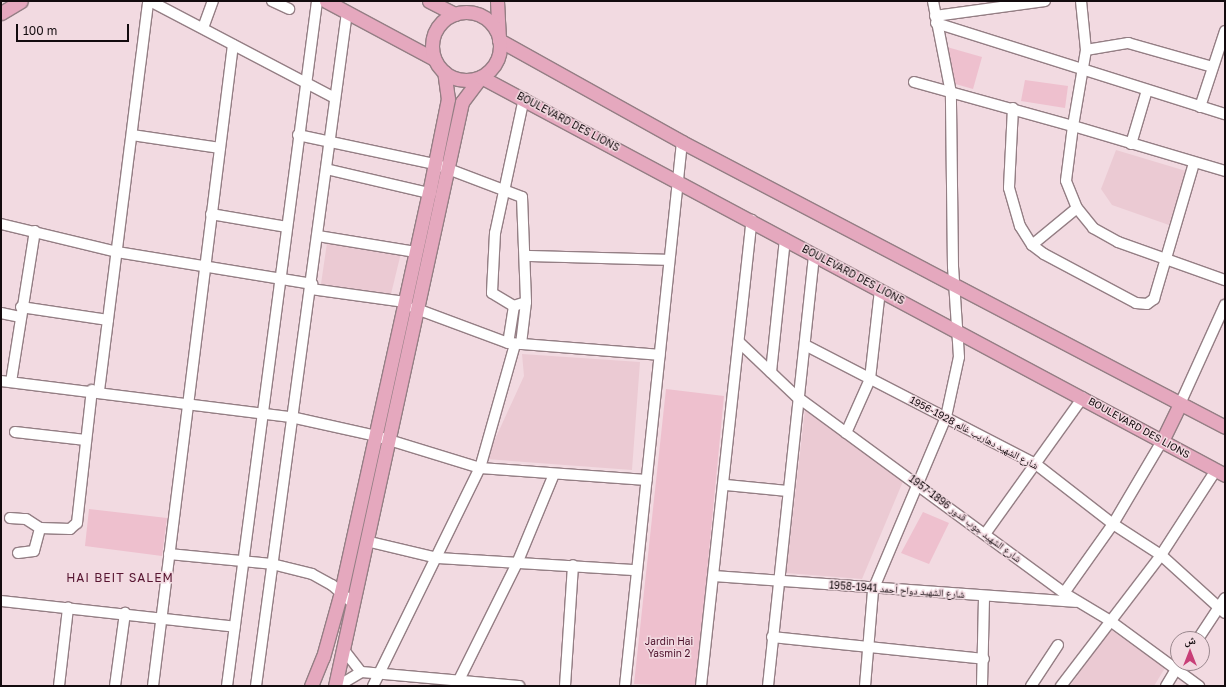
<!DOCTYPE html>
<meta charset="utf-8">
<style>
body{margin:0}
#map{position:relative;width:1226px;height:687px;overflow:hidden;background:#f2dae1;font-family:"Golos Text","Noto Naskh Arabic",sans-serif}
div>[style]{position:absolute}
.built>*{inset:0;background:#ebcad3}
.green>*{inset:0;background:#eec0ce}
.roads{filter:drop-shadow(1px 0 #947e84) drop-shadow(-1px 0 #947e84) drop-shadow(0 1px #947e84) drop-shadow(0 -1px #947e84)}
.minor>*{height:10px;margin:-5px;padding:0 5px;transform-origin:5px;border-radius:5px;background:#fff}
.major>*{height:13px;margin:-6.5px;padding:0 6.5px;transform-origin:6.5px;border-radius:6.5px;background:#e5a8be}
.major>.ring{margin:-6.5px;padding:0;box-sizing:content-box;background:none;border:13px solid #e5a8be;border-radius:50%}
span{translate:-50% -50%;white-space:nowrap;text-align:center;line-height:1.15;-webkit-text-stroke:3px #f2dae1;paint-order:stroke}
.street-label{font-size:10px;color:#130b0e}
.park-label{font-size:10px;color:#4c102a}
.quarter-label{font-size:12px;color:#571531;letter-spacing:1px}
.frame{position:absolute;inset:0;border:2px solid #130b0e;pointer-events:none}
.north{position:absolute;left:1170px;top:631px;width:40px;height:40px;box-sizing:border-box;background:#f2dae1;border:1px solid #99878d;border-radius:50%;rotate:0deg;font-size:11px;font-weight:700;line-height:16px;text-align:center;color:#130b0e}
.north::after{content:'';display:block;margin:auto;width:14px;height:18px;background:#c83f78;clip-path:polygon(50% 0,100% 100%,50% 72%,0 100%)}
.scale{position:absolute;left:16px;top:24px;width:113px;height:18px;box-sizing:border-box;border:2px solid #130b0e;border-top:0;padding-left:5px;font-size:12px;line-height:14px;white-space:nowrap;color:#130b0e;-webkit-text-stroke:3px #f2dae1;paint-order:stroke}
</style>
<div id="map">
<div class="built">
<div style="clip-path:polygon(1116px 150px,1186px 171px,1169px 225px,1112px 205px,1101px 189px)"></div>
<div style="clip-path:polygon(327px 243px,401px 253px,391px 294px,321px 284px)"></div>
<div style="clip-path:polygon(522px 354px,640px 362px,632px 470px,486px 459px,524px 376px)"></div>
<div style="clip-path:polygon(805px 410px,904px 479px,862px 579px,786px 573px)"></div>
<div style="clip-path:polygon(1110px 629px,1165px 668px,1154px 686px,1070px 686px)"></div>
</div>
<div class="green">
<div style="clip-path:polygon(947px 47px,982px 57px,973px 89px,952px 83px)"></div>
<div style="clip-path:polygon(1025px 80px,1068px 86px,1065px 108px,1021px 101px)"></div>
<div style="clip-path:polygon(666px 389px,724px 396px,696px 686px,634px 684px)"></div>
<div style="clip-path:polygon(89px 509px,167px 518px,162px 556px,85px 546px)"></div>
<div style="clip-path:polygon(923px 512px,949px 523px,929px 564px,901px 553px)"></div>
</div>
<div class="roads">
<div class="minor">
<div style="left:150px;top:1px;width:209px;rotate:27.7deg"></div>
<div style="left:272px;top:1px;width:19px;rotate:25deg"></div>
<div style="left:1081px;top:1px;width:49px;rotate:84.2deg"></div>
<div style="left:1086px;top:50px;width:77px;rotate:99.7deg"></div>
<div style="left:1073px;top:126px;width:159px;rotate:16.5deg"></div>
<div style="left:935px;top:16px;width:111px;rotate:-7.8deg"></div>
<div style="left:936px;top:23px;width:303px;rotate:17.5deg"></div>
<div style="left:203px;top:28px;width:29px;rotate:-70deg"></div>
<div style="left:1086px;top:50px;width:43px;rotate:-9.5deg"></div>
<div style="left:1128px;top:43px;width:88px;rotate:15.8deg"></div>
<div style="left:914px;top:82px;width:165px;rotate:15.5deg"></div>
<div style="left:1073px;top:126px;width:55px;rotate:97.3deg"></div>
<div style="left:1066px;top:181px;width:29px;rotate:68deg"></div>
<div style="left:1077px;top:208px;width:26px;rotate:51deg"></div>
<div style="left:1093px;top:228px;width:29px;rotate:29deg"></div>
<div style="left:1118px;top:242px;width:114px;rotate:19.6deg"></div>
<div style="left:524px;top:98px;width:138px;rotate:102.1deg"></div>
<div style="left:495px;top:233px;width:60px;rotate:92.9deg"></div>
<div style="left:492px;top:293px;width:26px;rotate:31deg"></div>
<div style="left:514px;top:306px;width:37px;rotate:99deg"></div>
<div style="left:508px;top:343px;width:152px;rotate:4.5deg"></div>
<div style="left:1200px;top:107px;width:80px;rotate:-71.8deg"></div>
<div style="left:1013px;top:108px;width:80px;rotate:92.9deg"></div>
<div style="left:1009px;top:188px;width:40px;rotate:74deg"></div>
<div style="left:1020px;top:226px;width:22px;rotate:58deg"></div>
<div style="left:1032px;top:245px;width:15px;rotate:37deg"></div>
<div style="left:1044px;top:254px;width:104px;rotate:28deg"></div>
<div style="left:1136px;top:303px;width:11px;rotate:5deg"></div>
<div style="left:1147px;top:304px;width:9px;rotate:-36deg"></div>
<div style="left:1154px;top:299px;width:142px;rotate:-73.6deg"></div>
<div style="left:132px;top:135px;width:89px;rotate:8.4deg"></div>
<div style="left:298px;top:135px;width:140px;rotate:12deg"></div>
<div style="left:435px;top:164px;width:93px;rotate:20.8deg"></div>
<div style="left:522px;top:197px;width:105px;rotate:87.8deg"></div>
<div style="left:526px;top:302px;width:13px;rotate:162deg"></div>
<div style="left:1131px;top:144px;width:56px;rotate:-73.5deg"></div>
<div style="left:326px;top:169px;width:106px;rotate:13.1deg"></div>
<div style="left:211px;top:214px;width:77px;rotate:9.7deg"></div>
<div style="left:1px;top:224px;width:119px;rotate:13.6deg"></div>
<div style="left:117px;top:252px;width:198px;rotate:9.3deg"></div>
<div style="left:318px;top:236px;width:99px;rotate:9.3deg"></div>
<div style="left:1032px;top:245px;width:58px;rotate:-39.4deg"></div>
<div style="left:526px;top:256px;width:142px;rotate:1.6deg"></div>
<div style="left:311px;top:289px;width:95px;rotate:7.9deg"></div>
<div style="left:21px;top:307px;width:88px;rotate:8.5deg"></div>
<div style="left:414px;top:308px;width:100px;rotate:20.4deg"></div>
<div style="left:1px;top:313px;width:19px;rotate:12deg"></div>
<div style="left:739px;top:342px;width:79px;rotate:43.5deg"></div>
<div style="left:796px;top:396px;width:333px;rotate:36.3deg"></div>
<div style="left:1064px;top:593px;width:52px;rotate:31deg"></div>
<div style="left:1109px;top:620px;width:112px;rotate:36.3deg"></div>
<div style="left:521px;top:344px;width:42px;rotate:-83.2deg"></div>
<div style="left:805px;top:345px;width:261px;rotate:27.3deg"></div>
<div style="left:1037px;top:465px;width:96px;rotate:37.8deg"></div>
<div style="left:1113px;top:524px;width:57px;rotate:32.9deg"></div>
<div style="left:1161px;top:555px;width:86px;rotate:42.2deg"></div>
<div style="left:771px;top:372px;width:134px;rotate:-84deg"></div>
<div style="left:1px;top:381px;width:292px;rotate:7.1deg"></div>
<div style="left:291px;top:417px;width:87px;rotate:12.6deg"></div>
<div style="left:376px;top:436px;width:109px;rotate:17.1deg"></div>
<div style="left:480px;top:468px;width:167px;rotate:4.1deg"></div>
<div style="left:11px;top:382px;width:153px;rotate:-81deg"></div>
<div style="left:99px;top:391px;width:393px;rotate:-82.8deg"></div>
<div style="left:1180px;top:404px;width:109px;rotate:-65.6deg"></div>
<div style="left:15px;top:432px;width:71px;rotate:6.4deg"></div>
<div style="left:846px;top:433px;width:59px;rotate:-66deg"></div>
<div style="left:870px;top:379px;width:90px;rotate:-83.6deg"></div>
<div style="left:726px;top:485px;width:62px;rotate:5.5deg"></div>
<div style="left:10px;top:518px;width:16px;rotate:4deg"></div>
<div style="left:26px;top:519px;width:17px;rotate:33deg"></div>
<div style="left:985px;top:534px;width:168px;rotate:-54.4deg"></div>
<div style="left:366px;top:541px;width:74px;rotate:13.3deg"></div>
<div style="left:438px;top:558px;width:199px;rotate:3.5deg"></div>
<div style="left:18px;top:553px;width:16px;rotate:-7deg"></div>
<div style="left:34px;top:551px;width:24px;rotate:-75deg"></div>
<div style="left:40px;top:528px;width:30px;rotate:2deg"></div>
<div style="left:70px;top:529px;width:9px;rotate:-41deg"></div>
<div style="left:77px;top:523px;width:134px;rotate:-83.6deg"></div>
<div style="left:169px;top:554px;width:103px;rotate:5.5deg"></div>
<div style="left:272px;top:564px;width:41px;rotate:14deg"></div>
<div style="left:312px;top:574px;width:23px;rotate:29deg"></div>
<div style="left:332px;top:585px;width:28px;rotate:41deg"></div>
<div style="left:715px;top:576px;width:362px;rotate:4.1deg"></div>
<div style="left:1064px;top:593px;width:85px;rotate:-54.6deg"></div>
<div style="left:1113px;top:524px;width:96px;rotate:-59.4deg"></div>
<div style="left:1px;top:601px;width:235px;rotate:6.3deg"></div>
<div style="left:772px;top:637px;width:213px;rotate:5.9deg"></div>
<div style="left:1198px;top:639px;width:49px;rotate:-56.6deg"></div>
<div style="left:361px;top:672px;width:159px;rotate:5.1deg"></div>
<div style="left:59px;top:686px;width:79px;rotate:-83.4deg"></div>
<div style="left:115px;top:686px;width:74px;rotate:-82.2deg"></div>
<div style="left:153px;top:686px;width:646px;rotate:-82.89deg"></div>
<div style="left:227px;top:686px;width:691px;rotate:-82.51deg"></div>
<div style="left:256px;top:686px;width:680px;rotate:-82.31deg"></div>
<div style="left:338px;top:686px;width:27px;rotate:-31deg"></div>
<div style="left:361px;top:672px;width:28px;rotate:-128deg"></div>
<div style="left:373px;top:686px;width:243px;rotate:-63.9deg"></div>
<div style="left:480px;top:468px;width:129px;rotate:-74.2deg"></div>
<div style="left:456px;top:686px;width:140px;rotate:-63.6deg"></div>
<div style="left:518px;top:561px;width:94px;rotate:-67.5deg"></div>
<div style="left:565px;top:686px;width:121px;rotate:-86.2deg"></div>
<div style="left:625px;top:686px;width:547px;rotate:-84.02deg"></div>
<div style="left:701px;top:686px;width:469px;rotate:-83.8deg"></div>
<div style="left:768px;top:686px;width:434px;rotate:-83.9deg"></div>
<div style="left:865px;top:686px;width:96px;rotate:-85.2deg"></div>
<div style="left:873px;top:590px;width:188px;rotate:-67.1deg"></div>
<div style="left:946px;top:417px;width:61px;rotate:-77.8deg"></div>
<div style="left:959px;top:357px;width:90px;rotate:-93.8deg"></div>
<div style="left:953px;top:267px;width:174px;rotate:-90.7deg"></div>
<div style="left:951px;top:93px;width:94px;rotate:-101.1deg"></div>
<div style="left:982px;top:686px;width:90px;rotate:-88.7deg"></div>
<div style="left:1031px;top:686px;width:49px;rotate:-56.6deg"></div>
<div style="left:1061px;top:686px;width:165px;rotate:-52.6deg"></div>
<div style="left:1161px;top:555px;width:101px;rotate:-57.1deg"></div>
<div style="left:1166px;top:686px;width:27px;rotate:-59deg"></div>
</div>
<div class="major">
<div style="left:326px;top:1px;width:123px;rotate:28.2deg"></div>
<div style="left:429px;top:1px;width:29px;rotate:27deg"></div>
<div style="left:497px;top:1px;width:39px;rotate:87deg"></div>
<div style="left:499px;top:40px;width:210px;rotate:29.1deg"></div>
<div style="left:682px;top:142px;width:613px;rotate:27.69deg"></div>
<div class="ring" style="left:432px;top:12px;width:55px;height:55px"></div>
<div style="left:1px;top:13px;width:23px;rotate:-31deg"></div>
<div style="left:1162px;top:441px;width:41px;rotate:-64.1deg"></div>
<div style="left:311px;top:686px;width:31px;rotate:-68deg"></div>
<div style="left:323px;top:657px;width:67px;rotate:-74.5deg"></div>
<div style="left:341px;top:592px;width:409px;rotate:-77.6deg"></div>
<div style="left:429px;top:193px;width:96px;rotate:-78.6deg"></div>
<div style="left:448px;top:99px;width:27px;rotate:-98deg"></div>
<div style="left:335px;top:686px;width:598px;rotate:-77.73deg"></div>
<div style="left:462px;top:102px;width:31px;rotate:-53deg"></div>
<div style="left:481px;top:77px;width:844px;rotate:28.14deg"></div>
</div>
</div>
<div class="street-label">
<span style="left:568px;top:122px;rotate:28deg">BOULEVARD DES LIONS</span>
<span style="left:853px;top:275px;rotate:28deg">BOULEVARD DES LIONS</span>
<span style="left:1139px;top:428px;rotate:29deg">BOULEVARD DES LIONS</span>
<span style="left:974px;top:433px;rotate:28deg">شارع الشهيد دهاريب غالم 1928-1956</span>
<span style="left:965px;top:519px;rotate:37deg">شارع الشهيد جوب قدور 1896-1957</span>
<span style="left:897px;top:590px;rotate:4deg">شارع الشهيد دواح أحمد 1941-1958</span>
</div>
<div class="park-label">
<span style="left:669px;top:647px">Jardin Hai<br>Yasmin 2</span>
</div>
<div class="quarter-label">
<span style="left:120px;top:578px">HAI BEIT SALEM</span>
</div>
<div class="frame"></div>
<div class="north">ش</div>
<div class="scale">100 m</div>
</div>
